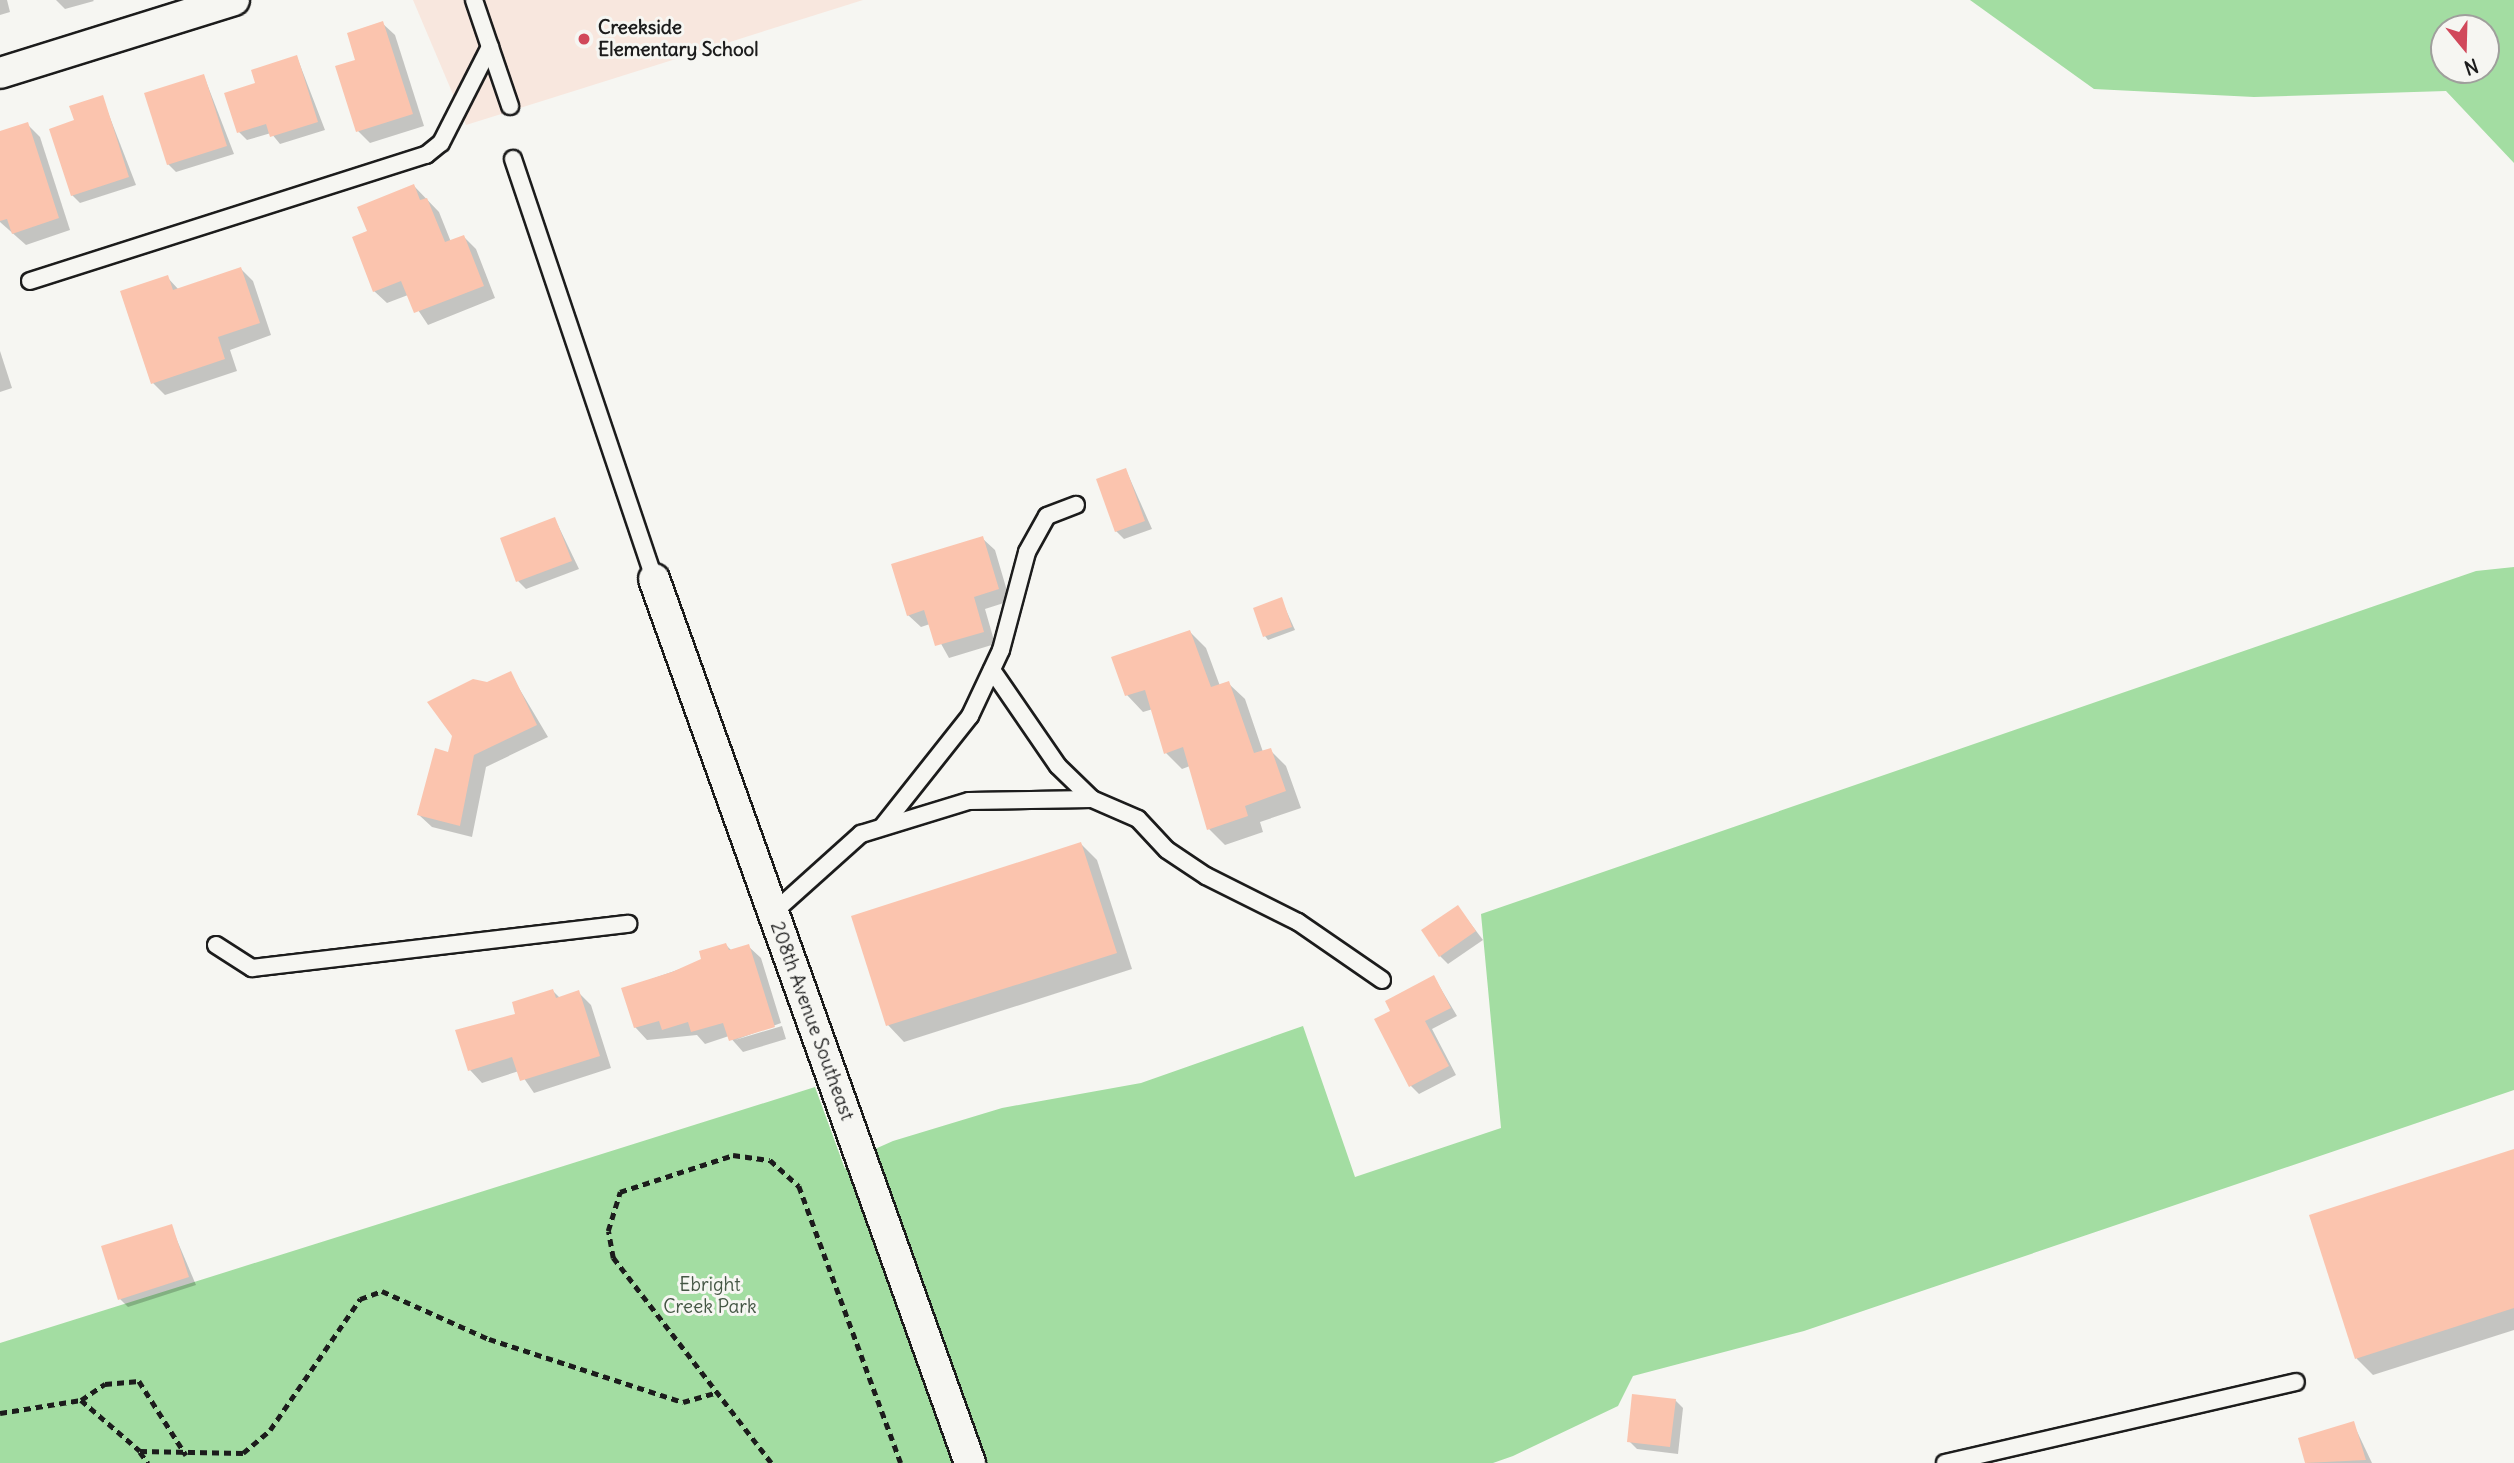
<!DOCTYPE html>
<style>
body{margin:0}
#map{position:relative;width:2514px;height:1463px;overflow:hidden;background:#f6f6f2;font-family:Delius,sans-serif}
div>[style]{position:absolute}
.built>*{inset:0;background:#f8e7de}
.green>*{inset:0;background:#a3dda2}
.shadow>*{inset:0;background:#0003}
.building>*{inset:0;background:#fbc4ae}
.path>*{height:4.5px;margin-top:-2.25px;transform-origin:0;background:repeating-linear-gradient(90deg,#1c1c1c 0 7px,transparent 0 12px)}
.roads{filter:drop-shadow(2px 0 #1c1c1c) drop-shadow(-2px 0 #1c1c1c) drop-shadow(0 2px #1c1c1c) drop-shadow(0 -2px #1c1c1c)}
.lane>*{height:16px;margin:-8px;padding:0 8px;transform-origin:8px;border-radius:8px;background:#f6f6f2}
.street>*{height:30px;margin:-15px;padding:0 15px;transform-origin:15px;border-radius:15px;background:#f6f6f2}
.dots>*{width:19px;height:19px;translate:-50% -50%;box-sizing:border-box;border:4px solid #f6f6f2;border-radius:50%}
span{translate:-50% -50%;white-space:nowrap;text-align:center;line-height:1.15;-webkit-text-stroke:6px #f6f6f2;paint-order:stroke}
.poi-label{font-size:19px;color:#1c1c1c;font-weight:700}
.left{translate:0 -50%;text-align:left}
.street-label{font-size:19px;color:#1c1c1c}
.park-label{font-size:19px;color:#445644}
.north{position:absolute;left:2430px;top:14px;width:70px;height:70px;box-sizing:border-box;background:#f6f6f2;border:2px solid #9f9f9c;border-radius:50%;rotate:161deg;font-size:19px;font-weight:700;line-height:28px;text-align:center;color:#1c1c1c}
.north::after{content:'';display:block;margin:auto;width:24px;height:32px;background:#d1495b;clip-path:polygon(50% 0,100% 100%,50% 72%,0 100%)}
</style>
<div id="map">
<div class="built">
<div style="clip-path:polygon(413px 0,863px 0,466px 125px)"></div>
</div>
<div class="green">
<div style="clip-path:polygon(evenodd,1970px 0,2514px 0,2514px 163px,2446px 91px,2254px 97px,2094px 89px,1970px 0,2444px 28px,2486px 28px,2486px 70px,2444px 70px,2444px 28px)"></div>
<div style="clip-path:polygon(2514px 567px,2514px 1090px,1804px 1331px,1633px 1376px,1618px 1406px,1513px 1456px,1493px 1463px,0 1463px,0 1343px,815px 1087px,845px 1169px,848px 1161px,893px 1141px,1002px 1108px,1141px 1083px,1303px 1026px,1355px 1177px,1501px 1128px,1481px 914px,2476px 571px)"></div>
</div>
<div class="shadow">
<div style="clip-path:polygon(0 0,7px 0,10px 12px,0 15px)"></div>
<div style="clip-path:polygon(56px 0,93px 0,94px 1px,65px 9px)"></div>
<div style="clip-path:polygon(382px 23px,395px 35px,424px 126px,370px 143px,358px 131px,358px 61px)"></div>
<div style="clip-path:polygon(297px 57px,325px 130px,280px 144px,271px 133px,247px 140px,239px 132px,257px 84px)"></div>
<div style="clip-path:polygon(204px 76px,234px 154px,176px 172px,168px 164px)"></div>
<div style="clip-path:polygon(102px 97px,136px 185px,80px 203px,72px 195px,76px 122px)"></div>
<div style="clip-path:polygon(27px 124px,40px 137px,70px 230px,26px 245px,0 222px,0 133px)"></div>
<div style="clip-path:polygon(414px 186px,439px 212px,451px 242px,464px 237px,476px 249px,495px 298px,428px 325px,408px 295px,387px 303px,374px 291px,369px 232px)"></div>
<div style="clip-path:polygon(241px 269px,253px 281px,271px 335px,230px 350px,237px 371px,165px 395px,153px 383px,167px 277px,179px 290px)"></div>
<div style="clip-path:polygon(0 351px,12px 388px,0 392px)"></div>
<div style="clip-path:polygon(1126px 470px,1152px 529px,1124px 539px,1116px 531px)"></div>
<div style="clip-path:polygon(555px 519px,579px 569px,526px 589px,518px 581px)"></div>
<div style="clip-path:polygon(982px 538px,995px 550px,1010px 601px,985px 609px,995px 644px,949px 658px,930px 624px,921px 627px,908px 615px)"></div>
<div style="clip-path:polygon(1281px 599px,1295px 630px,1268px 640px,1265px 636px)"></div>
<div style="clip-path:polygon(1190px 632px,1206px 648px,1220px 686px,1228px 683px,1245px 699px,1263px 752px,1270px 750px,1286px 766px,1301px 808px,1260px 822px,1263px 832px,1225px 845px,1209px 829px,1190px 766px,1182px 769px,1166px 753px,1153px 709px,1143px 712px,1127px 695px)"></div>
<div style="clip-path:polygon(510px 673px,548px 737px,486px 767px,472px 837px,432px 827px,419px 815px,450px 754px,487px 684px)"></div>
<div style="clip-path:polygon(1081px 844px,1097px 860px,1132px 969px,904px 1042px,888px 1025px)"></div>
<div style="clip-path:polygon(1458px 907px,1483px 940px,1448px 964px,1440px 956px)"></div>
<div style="clip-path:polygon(726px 945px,732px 951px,748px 946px,761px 958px,781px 1023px,735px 1040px,782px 1026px,786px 1039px,743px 1052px,729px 1036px,705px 1044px,697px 1035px,647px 1040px,635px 1027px,623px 989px,703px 961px)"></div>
<div style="clip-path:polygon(1434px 977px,1457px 1016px,1432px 1029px,1456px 1075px,1419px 1094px,1411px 1086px,1393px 1012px)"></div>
<div style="clip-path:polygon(553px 991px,560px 998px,578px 992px,591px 1005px,611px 1068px,534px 1093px,519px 1071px,482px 1083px,470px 1070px,518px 1015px)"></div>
<div style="clip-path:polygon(2514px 1151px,2514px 1330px,2373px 1375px,2357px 1359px,2311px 1216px)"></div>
<div style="clip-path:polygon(171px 1226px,196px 1285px,128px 1307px,120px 1299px)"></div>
<div style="clip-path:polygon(1675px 1400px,1683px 1408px,1678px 1454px,1637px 1449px,1629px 1441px)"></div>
<div style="clip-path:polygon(2353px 1423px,2372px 1463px,2307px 1463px,2300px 1439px)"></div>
</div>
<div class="building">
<div style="clip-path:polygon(383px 21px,413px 114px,356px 132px,335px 66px,355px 60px,347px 33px)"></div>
<div style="clip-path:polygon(297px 55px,318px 122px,270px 137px,266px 124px,237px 133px,224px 93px,255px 83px,251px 70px)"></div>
<div style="clip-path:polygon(204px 74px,227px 146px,167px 165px,144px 93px)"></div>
<div style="clip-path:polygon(103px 95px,129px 177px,71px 196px,49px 129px,74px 120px,69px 106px)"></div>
<div style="clip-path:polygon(28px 122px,59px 218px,12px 234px,7px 219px,0 221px,0 131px)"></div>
<div style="clip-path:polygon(414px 184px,420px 200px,427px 198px,445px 242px,464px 235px,484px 286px,414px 313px,401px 281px,373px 292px,352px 237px,367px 231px,357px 207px)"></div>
<div style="clip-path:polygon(241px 267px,260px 323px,218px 337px,225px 359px,151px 384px,120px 291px,168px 275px,173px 290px)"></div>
<div style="clip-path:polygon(1126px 468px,1145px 521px,1115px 532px,1096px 479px)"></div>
<div style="clip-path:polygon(555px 517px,572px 561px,516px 582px,500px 538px)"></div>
<div style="clip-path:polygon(983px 536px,999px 589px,974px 597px,984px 632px,935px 646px,924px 610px,907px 616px,891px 564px)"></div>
<div style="clip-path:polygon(1282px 597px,1292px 627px,1263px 637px,1253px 608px)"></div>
<div style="clip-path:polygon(1190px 630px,1211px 687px,1229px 681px,1254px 753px,1271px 748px,1286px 791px,1245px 806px,1248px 816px,1207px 830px,1183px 747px,1164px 754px,1145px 690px,1125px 696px,1111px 657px)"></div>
<div style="clip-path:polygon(511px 671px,537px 725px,474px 755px,460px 826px,417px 815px,435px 748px,448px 752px,452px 736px,427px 702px,473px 679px,487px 682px)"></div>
<div style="clip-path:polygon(1081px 842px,1117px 953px,886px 1026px,851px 916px)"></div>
<div style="clip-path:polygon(1458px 905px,1476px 931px,1439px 957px,1421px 930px)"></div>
<div style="clip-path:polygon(726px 943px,729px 950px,749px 944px,775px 1027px,729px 1041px,723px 1023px,691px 1032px,688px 1022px,662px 1030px,659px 1021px,634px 1028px,621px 988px,672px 972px,701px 959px,699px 951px)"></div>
<div style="clip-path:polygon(1434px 975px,1451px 1008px,1425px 1021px,1449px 1066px,1409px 1087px,1374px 1019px,1390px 1011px,1385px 1001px)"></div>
<div style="clip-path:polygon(553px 989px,556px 998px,579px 990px,600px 1056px,520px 1081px,512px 1057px,468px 1071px,455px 1030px,515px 1014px,512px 1002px)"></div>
<div style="clip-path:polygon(2514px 1149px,2514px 1308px,2355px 1359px,2309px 1215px)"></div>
<div style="clip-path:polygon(172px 1224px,189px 1277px,118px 1300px,101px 1246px)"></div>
<div style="clip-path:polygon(1632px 1394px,1676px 1399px,1670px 1447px,1627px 1442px)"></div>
<div style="clip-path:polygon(2354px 1421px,2366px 1460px,2305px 1463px,2298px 1438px)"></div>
</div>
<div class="path">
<div style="left:81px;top:1400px;width:29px;rotate:-34deg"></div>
<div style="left:105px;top:1384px;width:34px;rotate:-5deg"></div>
<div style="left:139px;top:1381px;width:88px;rotate:57.6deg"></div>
<div style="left:0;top:1413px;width:82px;rotate:-9.1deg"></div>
<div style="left:81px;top:1400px;width:78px;rotate:40.8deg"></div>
<div style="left:140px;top:1451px;width:103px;rotate:1.1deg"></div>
<div style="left:243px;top:1453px;width:35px;rotate:-40deg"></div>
<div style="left:270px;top:1430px;width:159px;rotate:-55.5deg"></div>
<div style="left:360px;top:1299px;width:23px;rotate:-20deg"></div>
<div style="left:382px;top:1291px;width:117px;rotate:24.2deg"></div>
<div style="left:489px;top:1339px;width:204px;rotate:18deg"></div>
<div style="left:683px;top:1402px;width:36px;rotate:-16deg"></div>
<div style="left:140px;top:1452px;width:14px;rotate:54deg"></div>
<div style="left:771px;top:1463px;width:259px;rotate:-127.6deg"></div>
<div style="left:613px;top:1258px;width:27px;rotate:-100deg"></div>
<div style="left:608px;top:1231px;width:41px;rotate:-72.9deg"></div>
<div style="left:620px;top:1192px;width:119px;rotate:-18.1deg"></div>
<div style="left:733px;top:1155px;width:37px;rotate:8deg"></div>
<div style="left:770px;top:1160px;width:39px;rotate:42deg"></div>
<div style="left:799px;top:1186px;width:295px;rotate:69.8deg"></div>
</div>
<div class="roads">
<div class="lane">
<div style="left:474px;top:0;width:112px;rotate:71.2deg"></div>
<div style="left:513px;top:159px;width:443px;rotate:71.4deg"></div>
<div style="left:30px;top:281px;width:416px;rotate:-17.7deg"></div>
<div style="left:426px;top:155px;width:19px;rotate:-39deg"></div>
<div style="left:441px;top:143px;width:108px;rotate:-63deg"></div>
<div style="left:992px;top:670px;width:116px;rotate:55.5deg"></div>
<div style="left:1058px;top:766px;width:47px;rotate:44.1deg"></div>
<div style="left:882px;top:827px;width:142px;rotate:-51.6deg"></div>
<div style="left:970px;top:716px;width:73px;rotate:-64.8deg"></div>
<div style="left:1001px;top:650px;width:101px;rotate:-75.1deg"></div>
<div style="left:1027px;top:552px;width:41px;rotate:-60.9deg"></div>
<div style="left:1047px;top:516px;width:31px;rotate:-21deg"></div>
<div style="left:774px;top:912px;width:117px;rotate:-41.9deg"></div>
<div style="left:861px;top:834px;width:113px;rotate:-17deg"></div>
<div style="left:969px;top:801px;width:123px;rotate:-0.9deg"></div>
<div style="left:1092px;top:799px;width:50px;rotate:23.5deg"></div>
<div style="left:1138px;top:819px;width:42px;rotate:46.9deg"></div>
<div style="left:1167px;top:850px;width:47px;rotate:33.7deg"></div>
<div style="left:1206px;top:876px;width:103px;rotate:26.6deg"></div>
<div style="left:1298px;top:922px;width:102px;rotate:34.6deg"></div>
<div style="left:216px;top:945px;width:43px;rotate:32.6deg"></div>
<div style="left:252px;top:968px;width:379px;rotate:-6.7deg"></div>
<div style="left:1945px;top:1463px;width:360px;rotate:-13deg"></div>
</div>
<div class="street">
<div style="left:0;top:73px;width:245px;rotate:-17.3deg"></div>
<div style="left:654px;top:579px;width:939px;rotate:70.33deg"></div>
</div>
</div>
<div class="dots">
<div style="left:584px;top:39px;background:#d1495b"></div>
</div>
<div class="poi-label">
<span class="left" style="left:598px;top:39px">Creekside<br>Elementary School</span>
</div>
<div class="street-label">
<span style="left:812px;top:1021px;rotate:70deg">208th Avenue Southeast</span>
</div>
<div class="park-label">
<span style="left:710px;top:1296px">Ebright<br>Creek Park</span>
</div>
<div class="north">N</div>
</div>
